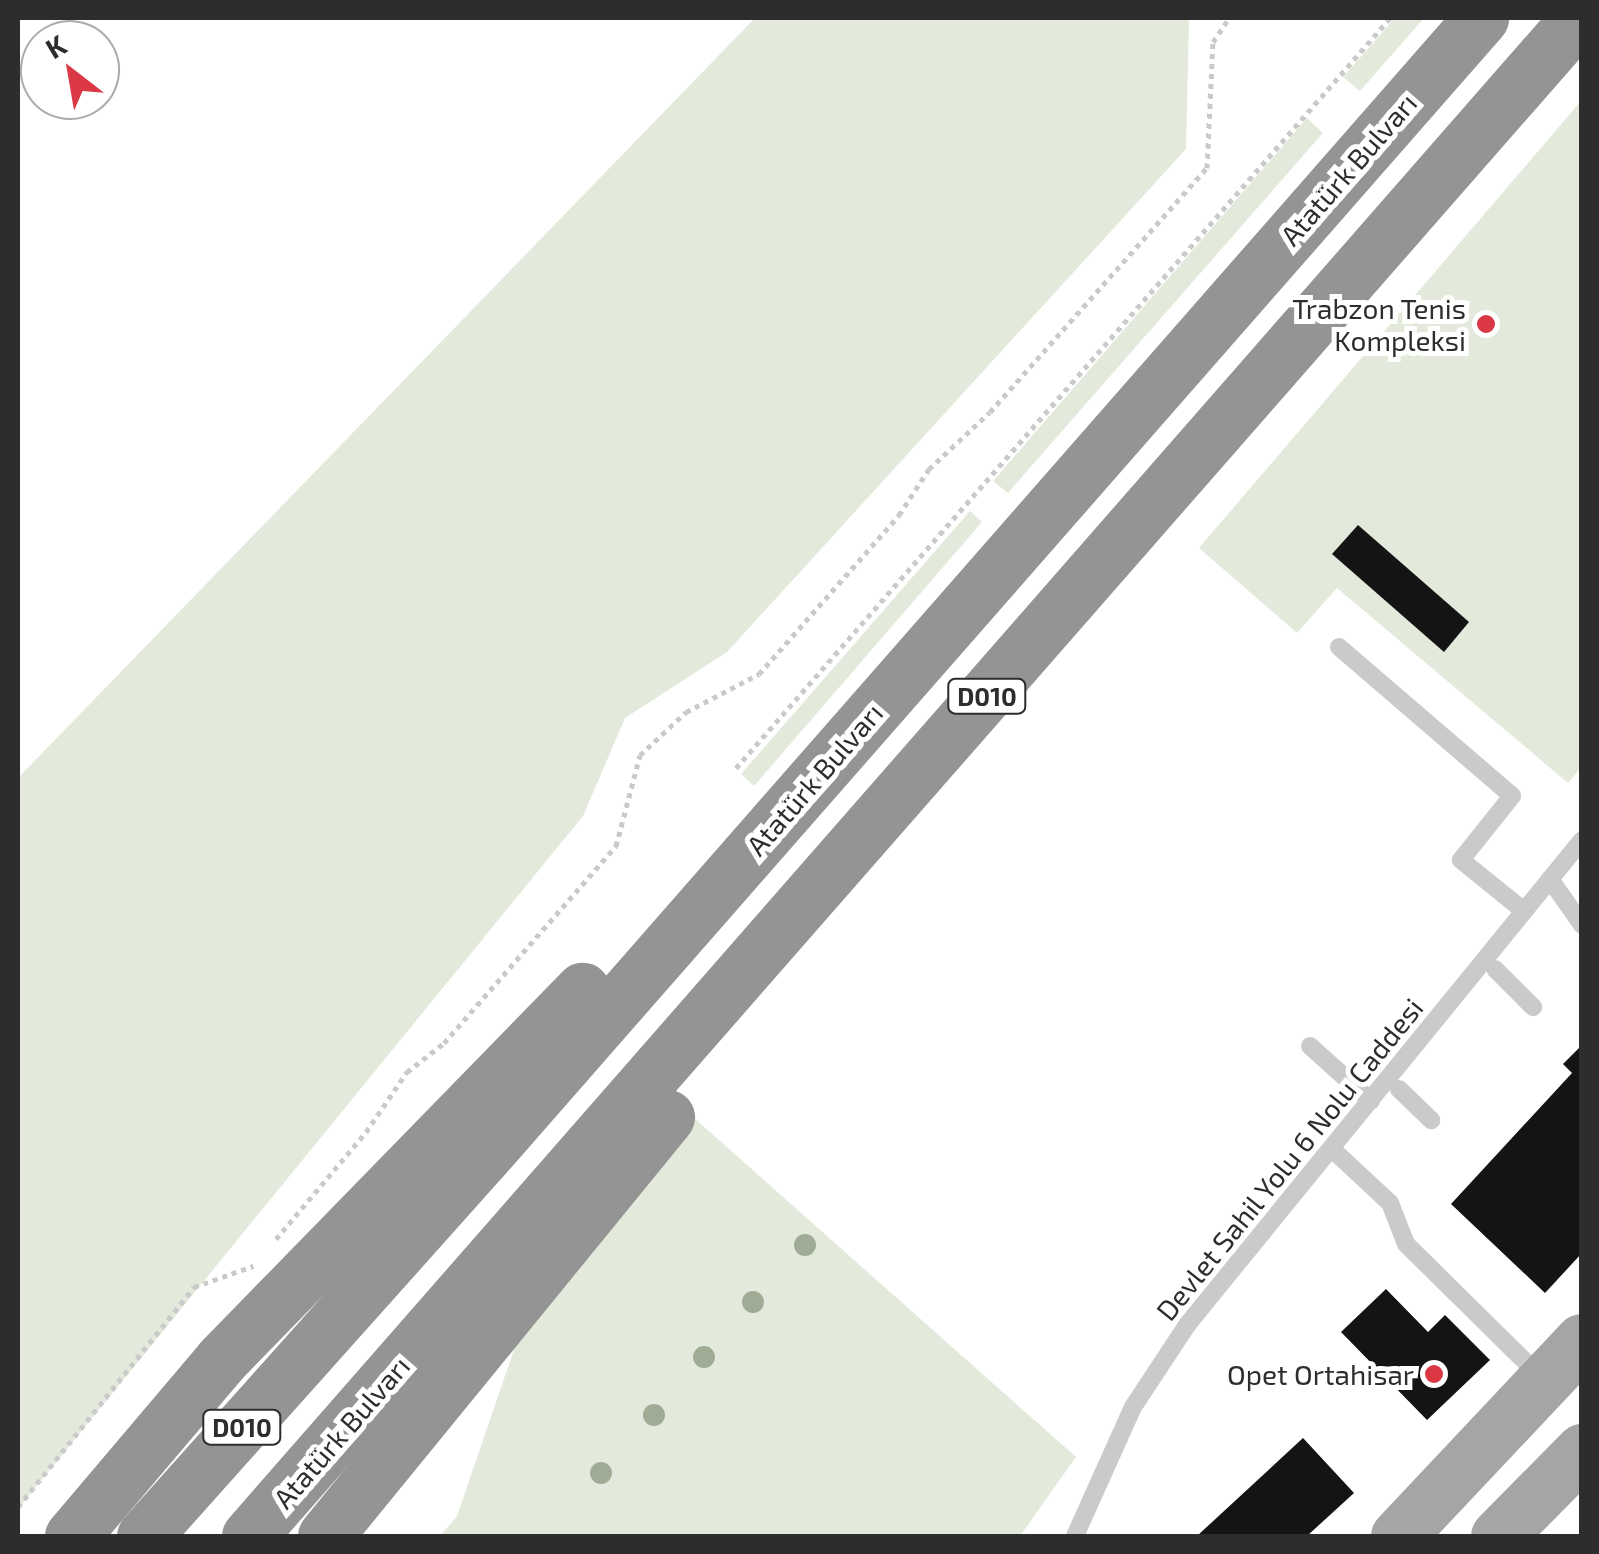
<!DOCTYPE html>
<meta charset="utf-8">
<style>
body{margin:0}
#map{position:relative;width:1599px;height:1554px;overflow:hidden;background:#fff;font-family:"Exo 2",sans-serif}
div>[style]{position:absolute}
.green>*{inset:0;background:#e3eadb}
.building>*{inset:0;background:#141414}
.path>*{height:5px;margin-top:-2.5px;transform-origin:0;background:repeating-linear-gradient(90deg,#cacaca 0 5px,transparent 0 10px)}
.lane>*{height:18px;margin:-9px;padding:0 9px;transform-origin:9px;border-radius:9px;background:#cacaca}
.primary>*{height:55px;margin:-27.5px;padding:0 27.5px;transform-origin:27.5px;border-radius:27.5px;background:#a5a5a5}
.highway>*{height:55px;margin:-27.5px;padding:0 27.5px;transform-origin:27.5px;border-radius:27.5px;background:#949494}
.trees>*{width:22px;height:22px;margin:-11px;border-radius:50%;background:#9fab94}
.dots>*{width:28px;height:28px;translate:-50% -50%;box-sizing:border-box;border:5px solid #fff;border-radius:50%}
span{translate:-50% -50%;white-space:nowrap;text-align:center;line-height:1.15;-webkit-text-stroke:10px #fff;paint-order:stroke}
.shield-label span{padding:2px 8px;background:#fff;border:2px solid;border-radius:8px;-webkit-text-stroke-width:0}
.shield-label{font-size:25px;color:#2d2d2d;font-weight:700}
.street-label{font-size:28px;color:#2d2d2d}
.poi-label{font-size:28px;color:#2d2d2d}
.right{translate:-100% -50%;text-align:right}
.frame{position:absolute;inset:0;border:20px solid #2d2d2d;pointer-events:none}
.north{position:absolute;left:20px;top:20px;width:100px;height:100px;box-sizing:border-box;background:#fff;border:2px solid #ababab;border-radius:50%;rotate:329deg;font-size:28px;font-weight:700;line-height:40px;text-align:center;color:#2d2d2d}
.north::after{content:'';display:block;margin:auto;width:35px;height:45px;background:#db3846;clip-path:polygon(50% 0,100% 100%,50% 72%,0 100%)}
</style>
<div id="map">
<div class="green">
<div style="clip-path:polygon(755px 18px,1189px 18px,1186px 149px,727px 652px,625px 718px,583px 816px,18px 1509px,18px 778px)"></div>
<div style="clip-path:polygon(1395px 18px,1424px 18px,1360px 91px,1343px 77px)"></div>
<div style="clip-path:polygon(1581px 101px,1581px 768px,1568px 783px,1337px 588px,1297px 633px,1199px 548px)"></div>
<div style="clip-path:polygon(1307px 118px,1323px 133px,1008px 493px,993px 481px)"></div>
<div style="clip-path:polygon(970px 511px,982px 522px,754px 786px,741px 774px)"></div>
<div style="clip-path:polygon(693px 1117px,1076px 1457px,1020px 1536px,440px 1536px,457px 1516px,519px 1335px)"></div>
</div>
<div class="building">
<div style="clip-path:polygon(1358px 525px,1469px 622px,1444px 652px,1332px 554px)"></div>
<div style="clip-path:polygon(1582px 1045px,1582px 1253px,1545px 1293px,1451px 1204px,1572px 1073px,1563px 1064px)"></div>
<div style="clip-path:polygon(1386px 1289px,1428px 1332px,1445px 1315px,1490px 1360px,1427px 1420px,1341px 1332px)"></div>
<div style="clip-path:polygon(1303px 1438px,1354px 1493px,1307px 1536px,1197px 1536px)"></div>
</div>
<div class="path">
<div style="left:736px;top:768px;width:995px;rotate:-48.91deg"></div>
<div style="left:276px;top:1239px;width:140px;rotate:-49.9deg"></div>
<div style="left:366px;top:1132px;width:73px;rotate:-55.7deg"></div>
<div style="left:407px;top:1072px;width:47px;rotate:-38.1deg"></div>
<div style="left:444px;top:1043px;width:262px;rotate:-48.9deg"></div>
<div style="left:616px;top:846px;width:94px;rotate:-75.2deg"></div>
<div style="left:640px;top:755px;width:63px;rotate:-43.1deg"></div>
<div style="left:686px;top:712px;width:82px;rotate:-27.5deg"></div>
<div style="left:759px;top:674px;width:212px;rotate:-48.6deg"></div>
<div style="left:899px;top:515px;width:55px;rotate:-56.9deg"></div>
<div style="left:929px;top:469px;width:83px;rotate:-43.1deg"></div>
<div style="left:990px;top:412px;width:327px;rotate:-48.4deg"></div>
<div style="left:1207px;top:168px;width:126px;rotate:-87.3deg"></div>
<div style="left:1213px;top:42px;width:29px;rotate:-56deg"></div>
<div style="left:18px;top:1507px;width:282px;rotate:-51.3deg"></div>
<div style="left:194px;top:1287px;width:63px;rotate:-19.6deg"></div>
</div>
<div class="lane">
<div style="left:1339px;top:647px;width:228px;rotate:40.7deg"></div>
<div style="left:1512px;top:796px;width:82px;rotate:128.6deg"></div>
<div style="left:1461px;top:860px;width:81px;rotate:39deg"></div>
<div style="left:1550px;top:879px;width:56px;rotate:55.2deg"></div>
<div style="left:1495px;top:969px;width:54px;rotate:45deg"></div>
<div style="left:1310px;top:1046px;width:82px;rotate:42deg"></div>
<div style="left:1399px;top:1089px;width:45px;rotate:44.1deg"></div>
<div style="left:1332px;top:1149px;width:79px;rotate:43deg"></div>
<div style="left:1390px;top:1203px;width:44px;rotate:68.7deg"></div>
<div style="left:1406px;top:1244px;width:191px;rotate:44.6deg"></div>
<div style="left:1075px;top:1536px;width:141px;rotate:-65.8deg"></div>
<div style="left:1133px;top:1407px;width:98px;rotate:-56.6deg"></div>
<div style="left:1187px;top:1325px;width:625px;rotate:-50.84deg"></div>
</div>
<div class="primary">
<div style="left:1398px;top:1536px;width:268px;rotate:-46.7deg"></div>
<div style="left:1498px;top:1536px;width:120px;rotate:-45.3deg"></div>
</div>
<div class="highway">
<div style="left:72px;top:1536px;width:232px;rotate:-49.7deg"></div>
<div style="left:222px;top:1359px;width:516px;rotate:-45.71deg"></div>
<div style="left:144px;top:1536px;width:507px;rotate:-48.2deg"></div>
<div style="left:482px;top:1158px;width:1516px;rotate:-48.77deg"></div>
<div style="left:249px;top:1536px;width:2018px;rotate:-48.8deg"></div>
<div style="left:325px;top:1536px;width:541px;rotate:-50.78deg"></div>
</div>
<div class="trees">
<div style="left:805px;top:1245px"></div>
<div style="left:753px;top:1302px"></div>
<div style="left:704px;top:1357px"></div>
<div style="left:654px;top:1415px"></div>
<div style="left:601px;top:1473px"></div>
</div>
<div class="dots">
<div style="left:1486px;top:324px;background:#db3846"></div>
<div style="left:1434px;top:1374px;background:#db3846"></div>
</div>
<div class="shield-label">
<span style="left:987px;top:696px">D010</span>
<span style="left:242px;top:1427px">D010</span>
</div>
<div class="street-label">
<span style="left:1348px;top:169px;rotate:-49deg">Atatürk Bulvarı</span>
<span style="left:814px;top:779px;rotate:-49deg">Atatürk Bulvarı</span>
<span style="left:1289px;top:1159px;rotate:-51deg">Devlet Sahil Yolu 6 Nolu Caddesi</span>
<span style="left:341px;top:1432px;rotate:-49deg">Atatürk Bulvarı</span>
</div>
<div class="poi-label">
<span class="right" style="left:1466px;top:324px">Trabzon Tenis<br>Kompleksi</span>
<span class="right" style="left:1414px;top:1374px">Opet Ortahisar</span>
</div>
<div class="frame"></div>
<div class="north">K</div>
</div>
